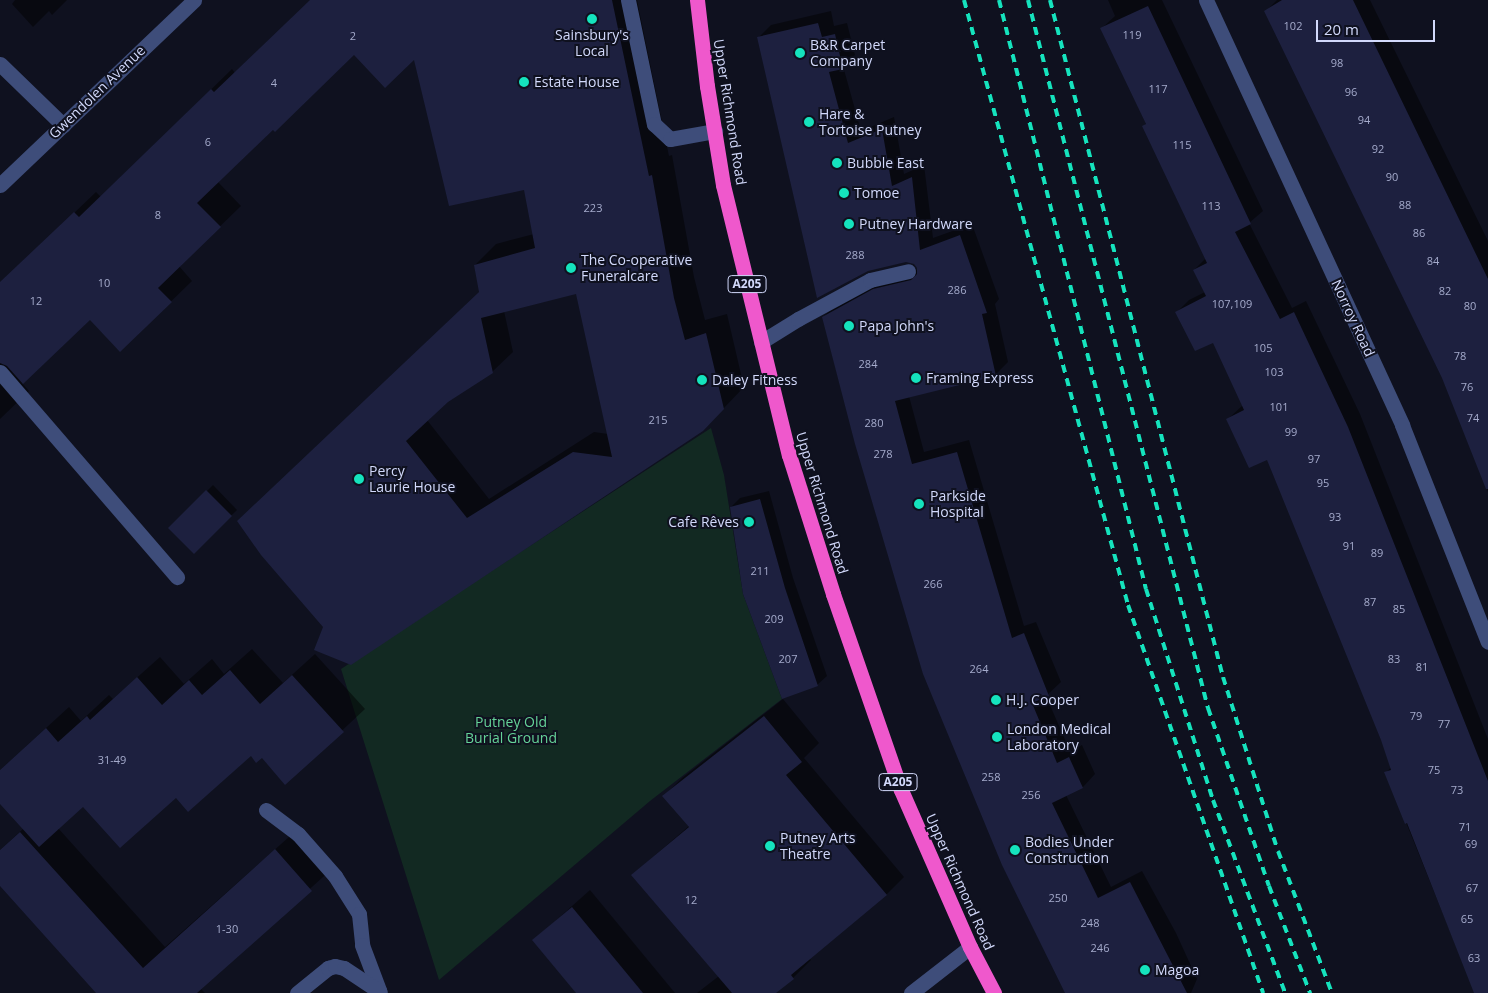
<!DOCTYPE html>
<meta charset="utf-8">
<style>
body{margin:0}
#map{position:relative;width:1488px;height:993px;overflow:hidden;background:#0f111f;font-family:"Open Sans",sans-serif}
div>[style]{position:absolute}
.green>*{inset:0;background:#122922}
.shadow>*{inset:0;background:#0007}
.building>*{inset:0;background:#1d203f}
.minor>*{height:15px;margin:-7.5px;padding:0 7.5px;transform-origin:7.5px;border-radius:7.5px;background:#3e4d7a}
.highway>*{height:15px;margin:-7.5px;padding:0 7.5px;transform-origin:7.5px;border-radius:7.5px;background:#ef58cc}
.rail>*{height:4px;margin-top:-2px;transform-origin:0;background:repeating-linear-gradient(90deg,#15e3bd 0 8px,transparent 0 14px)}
.dots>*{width:14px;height:14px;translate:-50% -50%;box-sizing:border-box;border:2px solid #0f111f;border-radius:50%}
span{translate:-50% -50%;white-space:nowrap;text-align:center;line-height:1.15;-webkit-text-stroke:4px #0f111f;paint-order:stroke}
.number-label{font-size:11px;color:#a5abcc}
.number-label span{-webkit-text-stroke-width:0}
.shield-label span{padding:1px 4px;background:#0f111f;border:1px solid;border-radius:4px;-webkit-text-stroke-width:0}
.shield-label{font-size:12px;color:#d2d9fb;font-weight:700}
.poi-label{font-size:14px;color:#d2d9fb}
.left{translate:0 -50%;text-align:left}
.right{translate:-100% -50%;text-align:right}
.street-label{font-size:14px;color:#d2d9fb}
.park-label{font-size:14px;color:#65d398}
.scale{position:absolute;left:1316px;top:20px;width:119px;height:22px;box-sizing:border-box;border:2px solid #d2d9fb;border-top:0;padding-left:6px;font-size:15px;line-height:18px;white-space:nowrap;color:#d2d9fb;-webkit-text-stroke:4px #0f111f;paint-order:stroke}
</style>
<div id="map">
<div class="green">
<div style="clip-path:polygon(711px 428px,724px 475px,743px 594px,782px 699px,650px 801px,439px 980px,341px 669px)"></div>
</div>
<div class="shadow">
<div style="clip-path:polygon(15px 0,67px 0,52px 15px,49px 11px,33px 27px,12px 4px)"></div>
<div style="clip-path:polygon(evenodd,311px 0,637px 0,669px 156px,672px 155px,694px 277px,705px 320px,727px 314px,744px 387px,723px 409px,325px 627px,262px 554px,480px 291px,475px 265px,496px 244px,534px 234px,525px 189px,415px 57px,354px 53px,218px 182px,241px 206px,179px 266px,192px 281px,120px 351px,90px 319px,22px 383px,29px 391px,0 419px,0 284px,96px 192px,101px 197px,232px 69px,235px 73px,311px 0,577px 292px,608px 434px,594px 432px,489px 499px,427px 420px,447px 401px,492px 372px,513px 352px,504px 311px,577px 292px)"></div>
<div style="clip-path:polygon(1108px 0,1162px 0,1263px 211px,1249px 223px,1292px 308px,1306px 301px,1360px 414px,1488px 739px,1488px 993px,1475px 993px,1386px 773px,1391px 767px,1382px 740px,1268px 458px,1228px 419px,1243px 405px,1214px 341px,1177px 312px,1189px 300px,1205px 292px,1194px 270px,1206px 258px,1144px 126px,1146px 123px,1102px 28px,1115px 16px)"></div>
<div style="clip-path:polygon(1277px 0,1370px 0,1488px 241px,1488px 492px,1443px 378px,1266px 11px)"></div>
<div style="clip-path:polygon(831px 11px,834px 26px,847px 23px,855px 55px,843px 66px,861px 131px,894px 117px,904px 174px,924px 165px,933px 238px,972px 224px,999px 299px,995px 304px,1008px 362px,995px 375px,909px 396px,924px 452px,969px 440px,1024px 626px,1036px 622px,1061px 682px,1046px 696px,1070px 751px,1082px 745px,1095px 774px,1083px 787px,1066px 795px,1111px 887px,1142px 871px,1176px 933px,1197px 979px,1191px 993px,1067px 993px,924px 673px,837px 373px,823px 317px,836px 305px,887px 277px,919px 269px,759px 37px,771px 25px)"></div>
<div style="clip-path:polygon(213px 485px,237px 510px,194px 552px,170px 528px)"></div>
<div style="clip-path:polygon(769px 491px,793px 578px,827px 676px,817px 685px,731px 507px,740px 498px)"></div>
<div style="clip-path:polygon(252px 649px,283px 683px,315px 654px,365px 709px,286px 783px,262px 756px,251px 755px,176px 796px,83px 806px,58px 828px,165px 947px,298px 829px,333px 868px,200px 988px,205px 993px,97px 993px,0 884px,0 850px,24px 828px,0 802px,0 770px,69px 707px,81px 721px,109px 695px,113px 699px,160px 657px,184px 684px,212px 659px,224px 674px)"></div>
<div style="clip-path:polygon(783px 699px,819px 743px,804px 758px,904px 877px,887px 894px,809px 958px,811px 960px,793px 978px,774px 993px,697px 993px,719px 976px,632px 875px,689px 826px,664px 796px,682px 778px)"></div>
<div style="clip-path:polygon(590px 890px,675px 993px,578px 993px,534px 940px)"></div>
</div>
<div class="building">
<div style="clip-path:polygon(evenodd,310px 0,612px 0,649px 176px,652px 175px,674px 298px,685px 340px,706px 333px,724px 409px,703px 431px,351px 665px,314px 650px,323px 627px,261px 555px,237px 521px,479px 292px,474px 265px,535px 248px,524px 190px,449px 206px,414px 60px,385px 88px,354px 55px,275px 132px,273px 130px,197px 203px,221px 227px,158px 288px,172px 302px,120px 352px,90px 320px,23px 384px,7px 366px,0 363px,0 282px,74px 212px,79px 217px,211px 89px,214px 92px,310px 0,576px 294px,612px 457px,573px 452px,467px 518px,406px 441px,448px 402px,493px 373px,481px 318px,576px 294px)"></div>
<div style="clip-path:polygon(1282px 0,1353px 0,1488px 279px,1488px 489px,1486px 489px,1442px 378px,1264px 11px)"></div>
<div style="clip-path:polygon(1148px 6px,1251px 224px,1235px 232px,1280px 319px,1294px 312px,1348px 427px,1488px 781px,1488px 993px,1474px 993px,1407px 823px,1405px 824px,1384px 772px,1391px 770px,1381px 740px,1267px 460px,1249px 468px,1226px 419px,1244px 410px,1213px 343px,1195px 351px,1175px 312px,1206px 296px,1193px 270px,1207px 263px,1142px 126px,1146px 124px,1100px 28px)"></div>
<div style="clip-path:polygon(818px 23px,822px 37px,835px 34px,843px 69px,829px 72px,848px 143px,882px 129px,892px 186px,912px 177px,920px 250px,960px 235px,987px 313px,982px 314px,996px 376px,895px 401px,912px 464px,957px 452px,1012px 638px,1024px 633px,1049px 696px,1032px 703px,1057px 763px,1069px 757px,1083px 788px,1052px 803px,1098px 898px,1130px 882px,1187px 993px,1065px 993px,1002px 865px,923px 674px,855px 444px,822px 317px,873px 289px,911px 280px,917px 274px,917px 268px,914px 264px,906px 262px,868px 271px,817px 298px,757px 37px)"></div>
<div style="clip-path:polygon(206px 490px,232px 516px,194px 554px,168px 528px)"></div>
<div style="clip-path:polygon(760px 499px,785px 588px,818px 686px,782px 699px,743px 594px,730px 507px)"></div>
<div style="clip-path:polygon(230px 670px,260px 704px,292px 675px,344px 732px,285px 785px,262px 758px,256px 763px,251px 756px,188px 812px,176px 798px,120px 848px,83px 807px,39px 847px,0 804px,0 770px,46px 728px,58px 742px,87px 716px,90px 720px,137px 677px,162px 705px,189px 680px,202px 695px)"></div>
<div style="clip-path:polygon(764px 716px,802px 762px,786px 775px,887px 895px,791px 975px,794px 979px,776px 993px,732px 993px,631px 875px,689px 827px,662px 796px)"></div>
<div style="clip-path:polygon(20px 832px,143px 968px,275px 849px,312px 891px,197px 993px,96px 993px,0 886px,0 850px)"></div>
<div style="clip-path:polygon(572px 907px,643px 993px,576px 993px,532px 940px)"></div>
</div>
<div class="minor">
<div style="left:628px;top:0;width:127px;rotate:78.2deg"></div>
<div style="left:654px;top:124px;width:22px;rotate:43deg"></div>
<div style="left:670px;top:139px;width:46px;rotate:-10.1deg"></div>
<div style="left:1206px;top:0;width:468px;rotate:65.2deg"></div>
<div style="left:1402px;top:425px;width:233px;rotate:68.4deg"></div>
<div style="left:0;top:64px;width:88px;rotate:44.1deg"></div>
<div style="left:0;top:185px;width:268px;rotate:-43.6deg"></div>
<div style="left:761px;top:342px;width:44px;rotate:-31.9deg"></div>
<div style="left:798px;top:319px;width:82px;rotate:-28.4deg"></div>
<div style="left:870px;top:280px;width:39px;rotate:-13deg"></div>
<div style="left:0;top:372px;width:271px;rotate:49.2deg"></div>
<div style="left:266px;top:810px;width:40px;rotate:37deg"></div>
<div style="left:298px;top:834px;width:56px;rotate:48.6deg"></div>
<div style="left:335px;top:876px;width:45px;rotate:57.7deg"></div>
<div style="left:359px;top:914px;width:31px;rotate:84deg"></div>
<div style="left:362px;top:945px;width:48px;rotate:69.3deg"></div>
<div style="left:297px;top:993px;width:40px;rotate:-39deg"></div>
<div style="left:328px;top:968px;width:7px;rotate:-16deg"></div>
<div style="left:335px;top:966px;width:9px;rotate:13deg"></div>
<div style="left:344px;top:968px;width:43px;rotate:33.7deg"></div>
<div style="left:911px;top:993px;width:75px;rotate:-37.9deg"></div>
</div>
<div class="highway">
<div style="left:697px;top:0;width:87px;rotate:83.4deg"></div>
<div style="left:707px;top:86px;width:100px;rotate:80.8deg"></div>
<div style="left:723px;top:185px;width:278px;rotate:76.3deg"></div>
<div style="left:789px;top:455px;width:146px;rotate:72.4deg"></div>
<div style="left:833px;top:594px;width:207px;rotate:70.9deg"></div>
<div style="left:901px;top:790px;width:171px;rotate:66.3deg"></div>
<div style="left:970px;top:947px;width:52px;rotate:62.4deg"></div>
</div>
<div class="rail">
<div style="left:964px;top:0;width:627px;rotate:74.83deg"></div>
<div style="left:1128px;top:605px;width:411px;rotate:70.8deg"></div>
<div style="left:999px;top:0;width:607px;rotate:75.99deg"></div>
<div style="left:1146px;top:589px;width:221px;rotate:72.4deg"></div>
<div style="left:1213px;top:800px;width:206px;rotate:69.5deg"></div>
<div style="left:1028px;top:0;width:731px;rotate:75.74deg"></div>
<div style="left:1208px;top:708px;width:188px;rotate:71.1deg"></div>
<div style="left:1269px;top:886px;width:115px;rotate:69deg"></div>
<div style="left:1050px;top:0;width:699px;rotate:75.67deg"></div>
<div style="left:1223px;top:677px;width:182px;rotate:72.5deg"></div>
<div style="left:1278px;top:851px;width:152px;rotate:69.2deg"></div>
</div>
<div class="dots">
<div style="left:592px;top:19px;background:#15e3bd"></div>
<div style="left:800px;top:53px;background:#15e3bd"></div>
<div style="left:524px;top:82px;background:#15e3bd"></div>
<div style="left:809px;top:122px;background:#15e3bd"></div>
<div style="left:837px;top:163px;background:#15e3bd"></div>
<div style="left:844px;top:193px;background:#15e3bd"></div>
<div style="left:849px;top:224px;background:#15e3bd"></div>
<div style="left:571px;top:268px;background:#15e3bd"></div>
<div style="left:849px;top:326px;background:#15e3bd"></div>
<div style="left:916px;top:378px;background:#15e3bd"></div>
<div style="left:702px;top:380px;background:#15e3bd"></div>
<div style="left:359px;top:479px;background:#15e3bd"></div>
<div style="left:919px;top:504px;background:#15e3bd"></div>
<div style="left:749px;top:522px;background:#15e3bd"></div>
<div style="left:996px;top:700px;background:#15e3bd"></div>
<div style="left:997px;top:737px;background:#15e3bd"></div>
<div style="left:770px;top:846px;background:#15e3bd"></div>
<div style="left:1015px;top:850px;background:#15e3bd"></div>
<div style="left:1145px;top:970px;background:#15e3bd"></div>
</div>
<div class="number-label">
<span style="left:1293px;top:26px">102</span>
<span style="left:1132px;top:35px">119</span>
<span style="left:353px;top:36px">2</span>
<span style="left:1337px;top:63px">98</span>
<span style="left:274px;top:83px">4</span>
<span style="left:1158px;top:89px">117</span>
<span style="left:1351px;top:92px">96</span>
<span style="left:1364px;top:120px">94</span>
<span style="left:208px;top:142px">6</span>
<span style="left:1182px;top:145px">115</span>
<span style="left:1378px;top:149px">92</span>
<span style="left:1392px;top:177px">90</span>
<span style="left:1405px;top:205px">88</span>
<span style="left:1211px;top:206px">113</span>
<span style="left:593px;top:208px">223</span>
<span style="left:158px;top:215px">8</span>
<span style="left:1419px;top:233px">86</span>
<span style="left:855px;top:255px">288</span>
<span style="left:1433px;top:261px">84</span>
<span style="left:104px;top:283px">10</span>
<span style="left:957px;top:290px">286</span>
<span style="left:1445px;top:291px">82</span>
<span style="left:36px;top:301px">12</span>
<span style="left:1232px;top:304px">107,109</span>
<span style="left:1470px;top:306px">80</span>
<span style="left:1263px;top:348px">105</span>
<span style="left:1460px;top:356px">78</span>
<span style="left:868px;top:364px">284</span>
<span style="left:1274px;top:372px">103</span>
<span style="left:1467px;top:387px">76</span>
<span style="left:1279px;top:407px">101</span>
<span style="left:1473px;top:418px">74</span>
<span style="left:658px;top:420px">215</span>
<span style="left:874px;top:423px">280</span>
<span style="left:1291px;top:432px">99</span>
<span style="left:883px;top:454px">278</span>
<span style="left:1314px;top:459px">97</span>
<span style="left:1323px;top:483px">95</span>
<span style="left:1335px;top:517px">93</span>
<span style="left:1349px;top:546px">91</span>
<span style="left:1377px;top:553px">89</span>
<span style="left:760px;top:571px">211</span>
<span style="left:933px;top:584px">266</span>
<span style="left:1370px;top:602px">87</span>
<span style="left:1399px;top:609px">85</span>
<span style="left:774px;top:619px">209</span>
<span style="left:788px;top:659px">207</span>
<span style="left:1394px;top:659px">83</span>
<span style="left:1422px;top:667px">81</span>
<span style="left:979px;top:669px">264</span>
<span style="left:1416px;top:716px">79</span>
<span style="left:1444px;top:724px">77</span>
<span style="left:112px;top:760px">31-49</span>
<span style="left:1434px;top:770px">75</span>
<span style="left:991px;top:777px">258</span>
<span style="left:1457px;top:790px">73</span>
<span style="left:1031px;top:795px">256</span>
<span style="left:1465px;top:827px">71</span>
<span style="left:1471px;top:844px">69</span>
<span style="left:1472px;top:888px">67</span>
<span style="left:1058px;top:898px">250</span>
<span style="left:691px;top:900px">12</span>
<span style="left:1467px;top:919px">65</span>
<span style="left:1090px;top:923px">248</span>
<span style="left:227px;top:929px">1-30</span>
<span style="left:1100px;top:948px">246</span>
<span style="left:1474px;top:958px">63</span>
</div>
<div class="shield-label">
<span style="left:747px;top:284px">A205</span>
<span style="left:898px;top:782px">A205</span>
</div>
<div class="poi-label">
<span style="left:592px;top:43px">Sainsbury's<br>Local</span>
<span class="left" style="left:810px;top:53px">B&amp;R Carpet<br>Company</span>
<span class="left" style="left:534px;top:82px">Estate House</span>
<span class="left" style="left:819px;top:122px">Hare &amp;<br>Tortoise Putney</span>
<span class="left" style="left:847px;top:163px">Bubble East</span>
<span class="left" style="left:854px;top:193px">Tomoe</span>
<span class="left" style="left:859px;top:224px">Putney Hardware</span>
<span class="left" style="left:581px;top:268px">The Co-operative<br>Funeralcare</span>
<span class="left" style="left:859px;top:326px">Papa John's</span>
<span class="left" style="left:926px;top:378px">Framing Express</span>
<span class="left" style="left:712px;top:380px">Daley Fitness</span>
<span class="left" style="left:369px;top:479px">Percy<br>Laurie House</span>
<span class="left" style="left:930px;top:504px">Parkside<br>Hospital</span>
<span class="right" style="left:739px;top:522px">Cafe Rêves</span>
<span class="left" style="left:1006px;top:700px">H.J. Cooper</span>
<span class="left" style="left:1007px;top:737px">London Medical<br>Laboratory</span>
<span class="left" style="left:780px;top:846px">Putney Arts<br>Theatre</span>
<span class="left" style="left:1025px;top:850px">Bodies Under<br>Construction</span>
<span class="left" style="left:1155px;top:970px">Magoa</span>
</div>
<div class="street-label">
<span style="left:97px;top:92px;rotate:-44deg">Gwendolen Avenue</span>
<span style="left:730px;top:112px;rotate:81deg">Upper Richmond Road</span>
<span style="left:1353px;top:318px;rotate:65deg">Norroy Road</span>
<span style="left:822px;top:503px;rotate:73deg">Upper Richmond Road</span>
<span style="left:960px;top:882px;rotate:66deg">Upper Richmond Road</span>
</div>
<div class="park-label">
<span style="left:511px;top:730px">Putney Old<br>Burial Ground</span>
</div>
<div class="scale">20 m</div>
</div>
